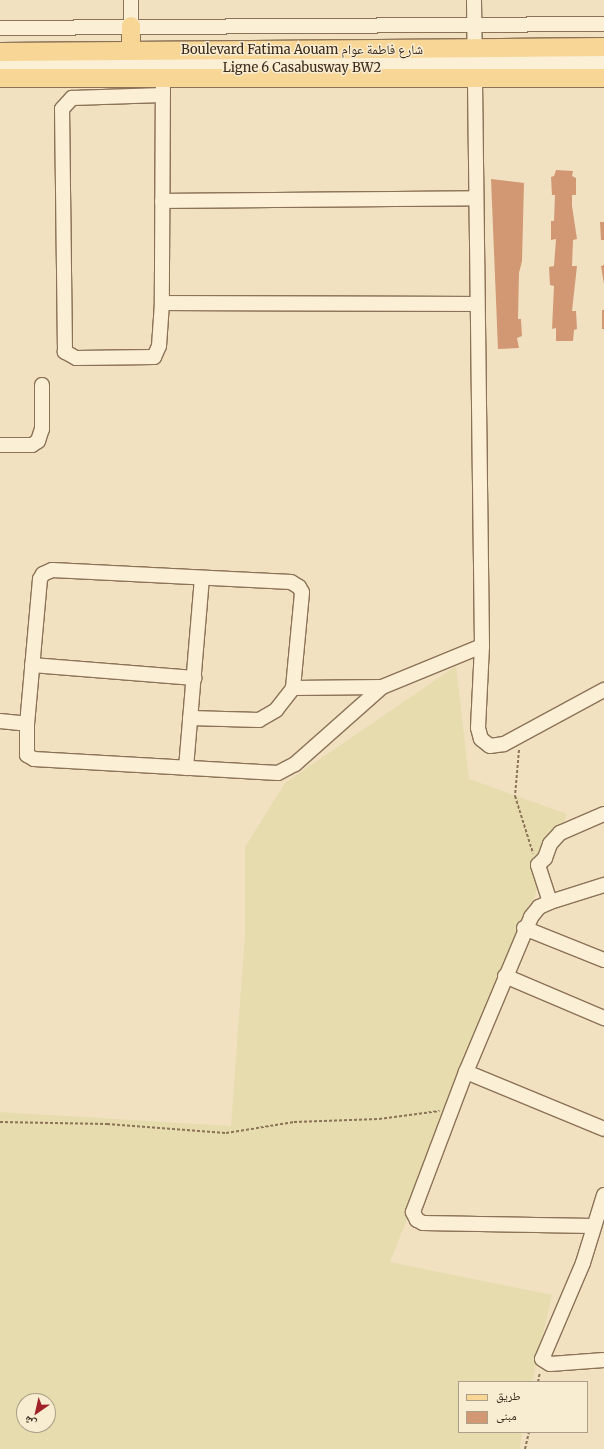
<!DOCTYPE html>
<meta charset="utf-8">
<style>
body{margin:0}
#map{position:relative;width:604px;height:1449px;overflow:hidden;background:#f1e1c1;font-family:Merriweather,"Noto Naskh Arabic",serif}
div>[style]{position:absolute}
.farmland>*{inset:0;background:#e7dcae}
.building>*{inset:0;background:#d29874}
.path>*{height:2px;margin-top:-1px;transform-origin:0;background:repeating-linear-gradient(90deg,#8c7257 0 3px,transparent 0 5px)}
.roads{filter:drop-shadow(1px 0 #8c7257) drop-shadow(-1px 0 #8c7257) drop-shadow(0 1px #8c7257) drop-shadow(0 -1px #8c7257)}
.minor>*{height:14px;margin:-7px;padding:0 7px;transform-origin:7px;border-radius:7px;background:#fbefd5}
.major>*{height:18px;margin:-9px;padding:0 9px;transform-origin:9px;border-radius:9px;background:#f7d696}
span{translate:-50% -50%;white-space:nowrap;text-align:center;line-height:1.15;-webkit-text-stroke:3px #f8ecd1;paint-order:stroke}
.street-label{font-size:13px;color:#3b2a1c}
.legend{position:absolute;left:458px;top:1381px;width:130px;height:52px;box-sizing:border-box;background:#f8ecd1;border:1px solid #ac9e89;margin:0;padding:5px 7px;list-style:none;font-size:12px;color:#3b2a1c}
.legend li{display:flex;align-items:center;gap:8px;height:20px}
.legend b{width:20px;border:1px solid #ac9e89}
.north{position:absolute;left:16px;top:1393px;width:40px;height:40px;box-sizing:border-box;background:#f8ecd1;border:1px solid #ac9e89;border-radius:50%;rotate:214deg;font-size:11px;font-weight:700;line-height:16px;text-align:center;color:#3b2a1c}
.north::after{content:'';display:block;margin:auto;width:14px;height:18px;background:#a02227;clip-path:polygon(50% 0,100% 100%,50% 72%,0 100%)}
</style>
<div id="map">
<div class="farmland">
<div style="clip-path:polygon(evenodd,456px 666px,469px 779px,567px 814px,390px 1262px,552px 1295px,532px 1382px,459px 1382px,459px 1432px,522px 1432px,520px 1449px,0 1449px,0 1112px,231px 1126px,245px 935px,245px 847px,285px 783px,456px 666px,24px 1401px,48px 1401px,48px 1425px,24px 1425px,24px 1401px)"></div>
</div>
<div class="building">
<div style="clip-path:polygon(556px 170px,573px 171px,572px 176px,576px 178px,576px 195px,572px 195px,572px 206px,577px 239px,573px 240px,572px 266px,577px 266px,572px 311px,576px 311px,577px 329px,574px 330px,573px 341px,556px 341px,556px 328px,552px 329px,554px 286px,550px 285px,549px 267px,554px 266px,556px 239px,551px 240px,551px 221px,554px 221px,555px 195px,552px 195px,551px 177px,554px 176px)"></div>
<div style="clip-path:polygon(491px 179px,524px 183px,522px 261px,519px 273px,518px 319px,521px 319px,522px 336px,517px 338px,519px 348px,498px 349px)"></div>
<div style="clip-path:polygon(600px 222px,604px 222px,604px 240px,601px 240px)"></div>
<div style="clip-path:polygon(604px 265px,604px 284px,601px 266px)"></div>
<div style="clip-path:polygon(602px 310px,604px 310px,604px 329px,602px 329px)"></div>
</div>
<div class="path">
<div style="left:519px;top:750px;width:46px;rotate:95deg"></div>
<div style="left:515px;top:796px;width:60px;rotate:72.5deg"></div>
<div style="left:0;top:1122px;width:107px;rotate:1.1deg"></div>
<div style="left:107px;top:1124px;width:119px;rotate:4.3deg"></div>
<div style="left:226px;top:1133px;width:69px;rotate:-9.2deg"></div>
<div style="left:294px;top:1122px;width:85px;rotate:-2deg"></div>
<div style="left:379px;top:1119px;width:61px;rotate:-7.6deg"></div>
<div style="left:538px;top:1382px;width:10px;rotate:-79deg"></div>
<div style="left:525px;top:1449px;width:17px;rotate:-77deg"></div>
</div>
<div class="roads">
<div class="minor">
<div style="left:131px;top:0;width:26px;rotate:90deg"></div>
<div style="left:474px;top:0;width:646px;rotate:89.29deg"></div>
<div style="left:482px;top:646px;width:82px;rotate:92.8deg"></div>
<div style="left:478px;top:728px;width:11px;rotate:75deg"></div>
<div style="left:481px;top:739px;width:11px;rotate:38deg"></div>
<div style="left:490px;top:746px;width:14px;rotate:-8deg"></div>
<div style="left:504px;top:744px;width:114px;rotate:-28.4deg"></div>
<div style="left:0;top:28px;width:604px;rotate:-0.38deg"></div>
<div style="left:0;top:65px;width:604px;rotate:-0.28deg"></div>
<div style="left:163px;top:77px;width:226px;rotate:90.3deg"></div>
<div style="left:162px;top:303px;width:315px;rotate:0.2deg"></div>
<div style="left:162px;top:201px;width:314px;rotate:-0.5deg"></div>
<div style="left:162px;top:303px;width:43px;rotate:94deg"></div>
<div style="left:159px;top:346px;width:12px;rotate:114deg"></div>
<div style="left:154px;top:357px;width:78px;rotate:179.3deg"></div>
<div style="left:76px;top:358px;width:13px;rotate:-151deg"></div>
<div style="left:65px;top:352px;width:243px;rotate:-90.7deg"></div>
<div style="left:62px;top:109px;width:15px;rotate:-48deg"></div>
<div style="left:72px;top:98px;width:91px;rotate:-1.9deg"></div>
<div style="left:0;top:445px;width:32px"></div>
<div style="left:32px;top:445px;width:7px;rotate:-34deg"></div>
<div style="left:38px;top:441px;width:13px;rotate:-72deg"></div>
<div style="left:42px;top:429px;width:44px;rotate:-90deg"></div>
<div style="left:32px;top:665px;width:163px;rotate:4.6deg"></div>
<div style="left:293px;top:688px;width:89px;rotate:-0.6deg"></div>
<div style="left:382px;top:687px;width:108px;rotate:-22.3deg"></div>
<div style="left:190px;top:718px;width:69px;rotate:1.7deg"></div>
<div style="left:259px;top:720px;width:20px;rotate:-30deg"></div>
<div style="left:276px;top:710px;width:28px;rotate:-52deg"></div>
<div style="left:293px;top:688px;width:96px;rotate:-84.6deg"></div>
<div style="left:302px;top:592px;width:6px;rotate:-121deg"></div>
<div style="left:299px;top:587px;width:9px;rotate:-148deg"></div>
<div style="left:291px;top:582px;width:239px;rotate:-177.1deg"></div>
<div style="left:52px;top:570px;width:10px;rotate:156deg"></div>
<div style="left:43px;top:574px;width:6px;rotate:121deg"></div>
<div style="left:40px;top:579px;width:146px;rotate:95.1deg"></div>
<div style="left:27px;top:724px;width:31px;rotate:90deg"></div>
<div style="left:27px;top:755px;width:8px;rotate:30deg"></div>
<div style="left:34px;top:759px;width:244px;rotate:3.3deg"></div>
<div style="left:278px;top:773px;width:19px;rotate:-28deg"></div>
<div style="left:295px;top:764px;width:116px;rotate:-41.5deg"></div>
<div style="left:0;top:721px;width:27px;rotate:6deg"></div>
<div style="left:186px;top:768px;width:190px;rotate:-85.2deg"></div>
<div style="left:550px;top:902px;width:39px;rotate:-108deg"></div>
<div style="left:538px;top:865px;width:10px;rotate:-45deg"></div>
<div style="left:545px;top:858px;width:15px;rotate:-70deg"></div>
<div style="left:550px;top:844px;width:15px;rotate:-48deg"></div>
<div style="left:560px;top:833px;width:48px;rotate:-23.4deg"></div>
<div style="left:524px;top:928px;width:86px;rotate:21.8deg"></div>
<div style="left:505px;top:976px;width:108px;rotate:23deg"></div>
<div style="left:466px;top:1072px;width:149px;rotate:22.4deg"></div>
<div style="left:604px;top:1195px;width:71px;rotate:107.2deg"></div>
<div style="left:583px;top:1263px;width:104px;rotate:113.1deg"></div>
<div style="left:542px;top:1359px;width:9px;rotate:32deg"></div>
<div style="left:550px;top:1364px;width:54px;rotate:-4.2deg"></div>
<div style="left:593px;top:1226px;width:170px;rotate:-179deg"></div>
<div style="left:423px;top:1223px;width:7px;rotate:-153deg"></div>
<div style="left:417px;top:1220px;width:9px;rotate:-117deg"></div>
<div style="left:413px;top:1212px;width:150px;rotate:-69.3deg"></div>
<div style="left:466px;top:1072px;width:168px;rotate:-67.2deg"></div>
<div style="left:531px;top:917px;width:13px;rotate:-51deg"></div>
<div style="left:539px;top:907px;width:12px;rotate:-24deg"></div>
<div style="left:550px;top:902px;width:57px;rotate:-17.5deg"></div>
</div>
<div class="major">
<div style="left:131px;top:51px;width:25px;rotate:-90deg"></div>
<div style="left:0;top:52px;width:604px;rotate:-0.47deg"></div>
<div style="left:0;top:78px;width:604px"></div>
</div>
</div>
<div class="street-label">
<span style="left:302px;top:50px">Boulevard Fatima Aouam شارع فاطمة عوام</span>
<span style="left:302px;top:68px">Ligne 6 Casabusway BW2</span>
</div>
<ul class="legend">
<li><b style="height:5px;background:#f7d696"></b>طريق</li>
<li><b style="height:11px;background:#d29874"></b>مبنى</li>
</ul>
<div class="north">ش</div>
</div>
